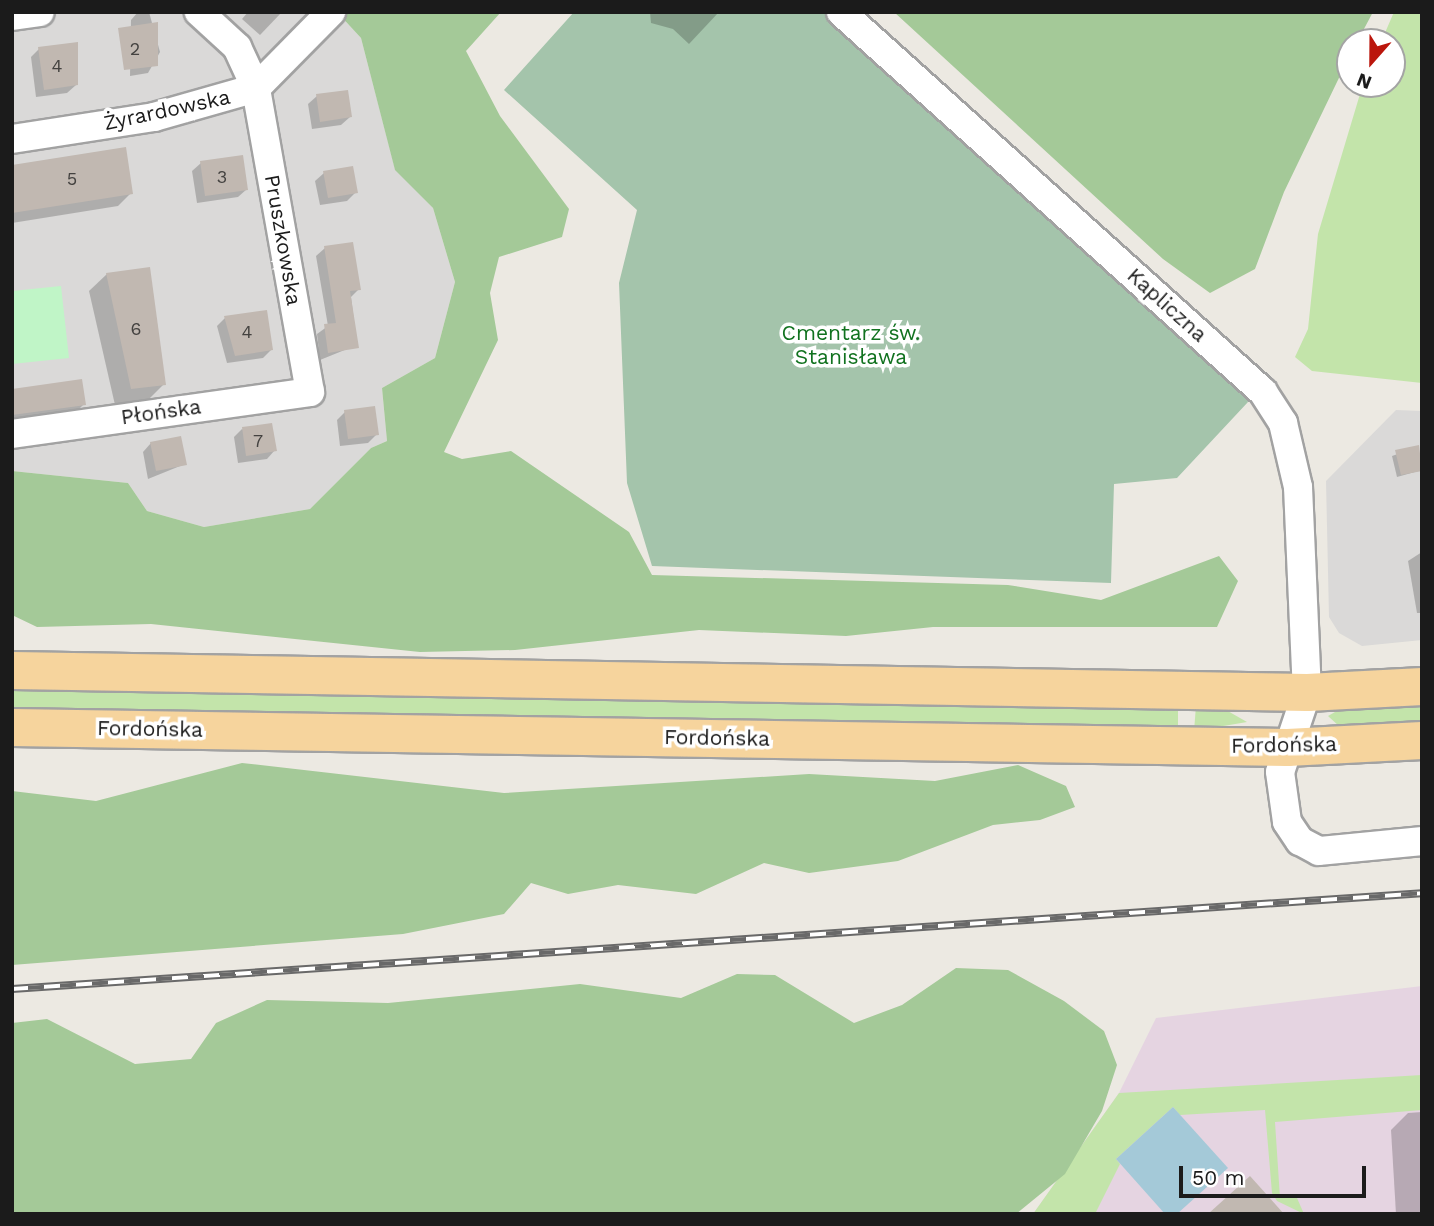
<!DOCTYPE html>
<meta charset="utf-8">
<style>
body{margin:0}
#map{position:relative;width:1434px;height:1226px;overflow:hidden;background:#ece9e2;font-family:"Work Sans",sans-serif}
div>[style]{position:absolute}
.residential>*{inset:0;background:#dad9d8}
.industrial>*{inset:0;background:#e5d4e1}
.grass>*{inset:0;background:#c3e4aa}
.forest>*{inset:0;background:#a4c998}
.cemetery>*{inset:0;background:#a4c4ab}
.park>*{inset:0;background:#c0f5c7}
.water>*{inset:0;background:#a4c9d8}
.shadow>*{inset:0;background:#0003}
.building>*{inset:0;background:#c1b8b1}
.roads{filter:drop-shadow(2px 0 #a2a2a2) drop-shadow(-2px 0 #a2a2a2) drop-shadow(0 2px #a2a2a2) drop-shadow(0 -2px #a2a2a2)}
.minor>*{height:28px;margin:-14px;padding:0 14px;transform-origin:14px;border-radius:14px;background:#fff}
.major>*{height:37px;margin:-18.5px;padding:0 18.5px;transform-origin:18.5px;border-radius:18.5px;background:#f6d49d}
.rail>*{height:8px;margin-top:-4px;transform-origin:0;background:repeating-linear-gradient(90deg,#fff 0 16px,#696969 0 32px);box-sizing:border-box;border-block:2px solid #696969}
span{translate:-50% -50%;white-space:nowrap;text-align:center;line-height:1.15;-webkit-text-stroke:7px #fff;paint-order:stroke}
.number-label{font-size:18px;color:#444240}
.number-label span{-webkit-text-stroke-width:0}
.street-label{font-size:21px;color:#1b1b1b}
.park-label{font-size:21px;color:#11721f}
.frame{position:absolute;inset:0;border:14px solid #1b1b1b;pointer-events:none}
.north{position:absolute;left:1336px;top:28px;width:70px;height:70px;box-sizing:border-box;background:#fff;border:2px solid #a4a4a4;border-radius:50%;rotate:201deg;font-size:19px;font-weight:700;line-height:28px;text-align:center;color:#1b1b1b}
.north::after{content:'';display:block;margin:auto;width:24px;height:32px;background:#bb160c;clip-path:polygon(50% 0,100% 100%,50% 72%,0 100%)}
.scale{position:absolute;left:1179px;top:1166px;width:187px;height:32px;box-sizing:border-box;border:4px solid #1b1b1b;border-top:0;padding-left:9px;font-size:21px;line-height:24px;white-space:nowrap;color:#1b1b1b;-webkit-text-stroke:5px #fff;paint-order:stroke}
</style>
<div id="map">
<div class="residential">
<div style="clip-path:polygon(12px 12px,337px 12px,361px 38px,395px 169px,433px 208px,455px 282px,435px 358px,382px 388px,387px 441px,371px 448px,310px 509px,204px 527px,147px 511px,128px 483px,12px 471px)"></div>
<div style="clip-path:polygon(1396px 410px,1422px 411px,1422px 640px,1362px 646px,1339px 633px,1329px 617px,1326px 481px)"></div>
</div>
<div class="industrial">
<div style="clip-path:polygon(1422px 986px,1422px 1214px,1033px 1214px,1119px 1093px,1156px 1018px)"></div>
</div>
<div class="grass">
<div style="clip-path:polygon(1394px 12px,1422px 12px,1422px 383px,1312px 371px,1295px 357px,1308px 329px,1318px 234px,1363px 84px,1392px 84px,1392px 42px,1381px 42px)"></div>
<div style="clip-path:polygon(12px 684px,1178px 706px,1178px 733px,12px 710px)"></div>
<div style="clip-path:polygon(1422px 701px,1422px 729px,1340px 727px,1328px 716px,1349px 704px)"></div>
<div style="clip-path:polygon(1196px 706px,1226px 710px,1247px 722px,1194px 731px)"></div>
<div style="clip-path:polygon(1422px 1075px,1422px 1110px,1275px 1122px,1280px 1198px,1297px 1198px,1304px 1214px,1277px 1201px,1272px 1193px,1265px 1110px,1180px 1115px,1173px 1107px,1116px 1159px,1120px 1164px,1095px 1214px,1033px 1214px,1119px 1093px)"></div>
</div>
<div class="forest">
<div style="clip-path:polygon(337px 12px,501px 12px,466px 51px,500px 116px,569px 209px,562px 237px,499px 257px,490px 293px,498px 340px,444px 452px,462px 459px,511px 451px,629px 532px,652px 575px,1008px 585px,1101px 600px,1219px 556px,1238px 581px,1217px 627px,933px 627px,846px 636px,699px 630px,515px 650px,420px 652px,151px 624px,37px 627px,12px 615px,12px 471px,128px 483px,147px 511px,204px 527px,310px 509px,371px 448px,387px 441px,382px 388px,435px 358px,455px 282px,433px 208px,395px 170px,361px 38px)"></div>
<div style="clip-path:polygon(894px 12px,1373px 12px,1357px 42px,1350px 42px,1350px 55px,1284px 192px,1255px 269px,1210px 293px,1163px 259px)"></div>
<div style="clip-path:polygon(242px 763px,504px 793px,809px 774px,935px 781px,1018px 765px,1066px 786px,1075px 807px,1040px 820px,993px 825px,898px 861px,809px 873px,764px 863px,696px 894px,618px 885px,568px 894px,531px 883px,504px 914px,403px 934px,12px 965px,12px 791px,96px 801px)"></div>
<div style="clip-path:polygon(956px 968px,1008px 970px,1064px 1001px,1104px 1031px,1117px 1065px,1102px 1111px,1065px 1174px,1016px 1214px,12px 1214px,12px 1023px,47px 1019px,135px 1064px,191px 1059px,216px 1023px,267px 1000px,388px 1003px,580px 984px,681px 998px,737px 974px,775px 975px,854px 1023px,902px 1005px)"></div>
</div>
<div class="cemetery">
<div style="clip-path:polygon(574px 12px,824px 12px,1246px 390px,1248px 402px,1177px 478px,1114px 484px,1111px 583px,652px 566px,627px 483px,619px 283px,637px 210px,504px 90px)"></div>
</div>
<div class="park">
<div style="clip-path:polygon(61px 286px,69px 358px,12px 364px,12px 291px)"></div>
</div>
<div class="water">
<div style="clip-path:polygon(1173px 1107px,1228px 1168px,1177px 1214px,1165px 1214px,1116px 1159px)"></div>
</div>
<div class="shadow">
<div style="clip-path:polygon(138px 12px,149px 12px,160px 52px,148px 73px,130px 76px,131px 20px)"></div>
<div style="clip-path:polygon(248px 12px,282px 12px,260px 35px,242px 19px)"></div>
<div style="clip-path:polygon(650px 12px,719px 12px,689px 44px,673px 29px,651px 23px)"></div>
<div style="clip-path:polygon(76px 44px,76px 85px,67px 93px,36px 97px,31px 57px,39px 49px)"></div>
<div style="clip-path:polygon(317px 96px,350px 117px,341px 125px,312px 129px,308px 104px)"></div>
<div style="clip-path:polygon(201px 163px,247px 189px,238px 197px,197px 203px,192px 171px)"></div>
<div style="clip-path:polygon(12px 167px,131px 193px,118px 206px,12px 223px)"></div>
<div style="clip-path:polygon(324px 173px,356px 192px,347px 201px,320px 205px,315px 181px)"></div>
<div style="clip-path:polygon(325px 248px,359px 289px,351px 297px,357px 345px,320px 360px,317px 334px,328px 326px,316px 256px)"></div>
<div style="clip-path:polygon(107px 274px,164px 384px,147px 401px,115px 405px,89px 291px)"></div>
<div style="clip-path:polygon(225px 318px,271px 350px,263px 358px,227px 363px,217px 326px)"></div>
<div style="clip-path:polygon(12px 391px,84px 404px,71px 417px,12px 425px)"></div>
<div style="clip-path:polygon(345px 412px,377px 434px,368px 443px,340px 446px,337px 420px)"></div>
<div style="clip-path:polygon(242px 429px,275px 450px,267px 459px,238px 463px,234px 437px)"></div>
<div style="clip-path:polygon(151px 443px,185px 464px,148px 479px,143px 452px)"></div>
<div style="clip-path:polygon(1418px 447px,1422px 470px,1397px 477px,1392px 456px)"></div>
<div style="clip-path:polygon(1422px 552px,1422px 613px,1417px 613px,1408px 561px)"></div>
<div style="clip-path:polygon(1422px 1112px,1422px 1214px,1396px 1214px,1391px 1130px,1408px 1113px)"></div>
</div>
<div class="building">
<div style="clip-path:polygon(158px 22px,158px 66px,124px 70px,118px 28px)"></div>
<div style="clip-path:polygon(78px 42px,78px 85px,44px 90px,38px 47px)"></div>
<div style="clip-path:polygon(348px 90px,352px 117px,320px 122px,316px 94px)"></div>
<div style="clip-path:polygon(126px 147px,133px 194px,12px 213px,12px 165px)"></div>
<div style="clip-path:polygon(243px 155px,248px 190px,205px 196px,200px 161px)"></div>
<div style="clip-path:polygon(353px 166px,358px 193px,328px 198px,323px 171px)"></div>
<div style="clip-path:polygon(353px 242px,361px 290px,350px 291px,359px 348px,328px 353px,324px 324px,336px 323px,324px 246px)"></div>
<div style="clip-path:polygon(150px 267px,166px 385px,131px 389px,106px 273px)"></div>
<div style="clip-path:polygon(267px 310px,273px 350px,235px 356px,224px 316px)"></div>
<div style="clip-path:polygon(82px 379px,86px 405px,12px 415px,12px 389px)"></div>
<div style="clip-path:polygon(375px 406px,379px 435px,348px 439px,344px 410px)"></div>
<div style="clip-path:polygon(272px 423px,277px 451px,246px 456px,242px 427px)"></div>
<div style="clip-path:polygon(181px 436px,187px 465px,156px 471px,150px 442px)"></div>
<div style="clip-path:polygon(1419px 445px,1422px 471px,1401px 475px,1395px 450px)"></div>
<div style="clip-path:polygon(1250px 1176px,1284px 1214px,1208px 1214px)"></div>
</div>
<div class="roads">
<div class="minor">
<div style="left:841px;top:12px;width:568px;rotate:42deg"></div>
<div style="left:1263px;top:392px;width:37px;rotate:57deg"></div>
<div style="left:1283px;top:423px;width:66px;rotate:76.8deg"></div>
<div style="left:1298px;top:487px;width:205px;rotate:87.5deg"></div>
<div style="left:1307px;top:692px;width:84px;rotate:108.6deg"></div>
<div style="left:1280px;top:772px;width:50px;rotate:82deg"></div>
<div style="left:1287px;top:822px;width:23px;rotate:56deg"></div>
<div style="left:1300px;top:841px;width:21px;rotate:28deg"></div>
<div style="left:1319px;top:851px;width:103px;rotate:-5.5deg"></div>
<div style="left:12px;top:16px;width:28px;rotate:-8deg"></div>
<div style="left:12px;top:139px;width:144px;rotate:-8.8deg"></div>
<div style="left:154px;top:117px;width:106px;rotate:-15.9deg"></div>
<div style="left:256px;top:88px;width:107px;rotate:-45.4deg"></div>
<div style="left:12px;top:434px;width:301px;rotate:-8deg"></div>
<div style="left:310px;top:392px;width:309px;rotate:-100.1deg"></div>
<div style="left:256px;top:88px;width:45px;rotate:-114.9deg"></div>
<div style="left:237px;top:47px;width:52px;rotate:-137.4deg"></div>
</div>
<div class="major">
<div style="left:12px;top:670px;width:1295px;rotate:0.97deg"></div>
<div style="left:1307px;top:692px;width:115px;rotate:-3deg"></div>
<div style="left:12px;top:727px;width:1275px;rotate:0.9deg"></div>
<div style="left:1287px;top:747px;width:135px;rotate:-3deg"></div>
</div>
</div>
<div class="rail">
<div style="left:12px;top:989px;width:1413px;rotate:-3.89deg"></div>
</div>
<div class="number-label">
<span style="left:135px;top:49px">2</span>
<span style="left:57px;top:66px">4</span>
<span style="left:222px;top:177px">3</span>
<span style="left:72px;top:179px">5</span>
<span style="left:136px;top:329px">6</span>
<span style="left:247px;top:332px">4</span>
<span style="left:258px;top:441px">7</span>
</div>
<div class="street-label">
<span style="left:167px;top:110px;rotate:-12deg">Żyrardowska</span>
<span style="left:283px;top:240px;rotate:80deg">Pruszkowska</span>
<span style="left:1167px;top:305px;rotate:42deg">Kapliczna</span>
<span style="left:161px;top:412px;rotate:-8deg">Płońska</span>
<span style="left:150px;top:729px;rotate:1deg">Fordońska</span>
<span style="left:717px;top:738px;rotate:1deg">Fordońska</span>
<span style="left:1284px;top:745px;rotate:-1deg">Fordońska</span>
</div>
<div class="park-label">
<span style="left:851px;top:345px">Cmentarz św.<br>Stanisława</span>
</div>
<div class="frame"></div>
<div class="north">N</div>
<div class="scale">50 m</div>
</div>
